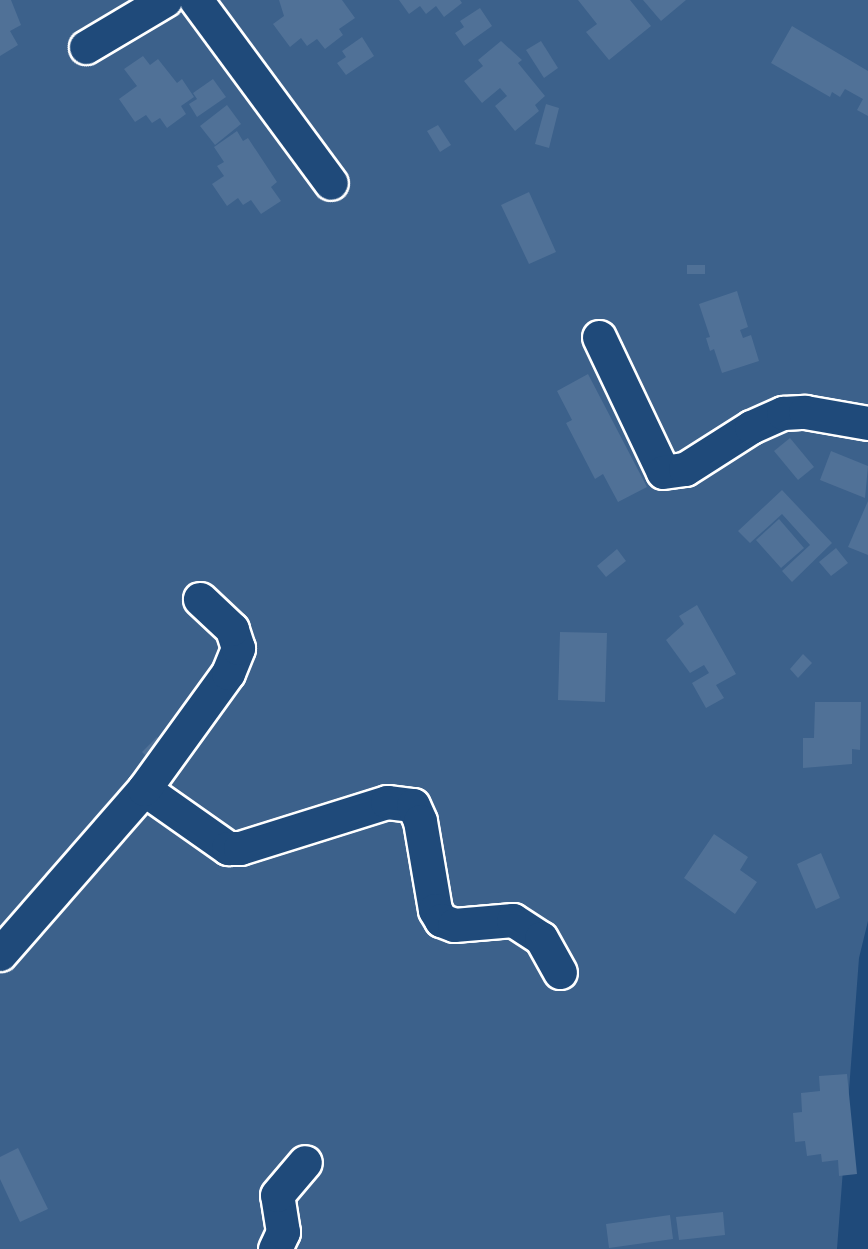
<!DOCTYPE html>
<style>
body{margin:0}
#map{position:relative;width:868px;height:1249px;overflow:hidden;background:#1f4a7a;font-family:Sriracha,sans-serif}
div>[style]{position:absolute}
.green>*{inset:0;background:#3c618b}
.building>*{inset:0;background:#507197}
.roads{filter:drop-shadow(2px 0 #fff) drop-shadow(-2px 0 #fff) drop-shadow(0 2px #fff) drop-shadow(0 -2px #fff)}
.minor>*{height:33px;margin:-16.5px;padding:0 16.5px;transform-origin:16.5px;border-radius:16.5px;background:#1f4a7a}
span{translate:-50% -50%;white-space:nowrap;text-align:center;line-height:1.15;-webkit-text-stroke:5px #1f4a7a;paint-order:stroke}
</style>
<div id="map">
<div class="green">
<div style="clip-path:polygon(0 0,868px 0,868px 921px,859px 958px,837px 1249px,0 1249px)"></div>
</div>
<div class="building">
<div style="clip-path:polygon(0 0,11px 0,21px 25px,10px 31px,18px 45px,0 56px)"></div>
<div style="clip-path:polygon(279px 0,342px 0,355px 18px,339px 29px,343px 35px,325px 49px,317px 39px,307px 46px,301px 38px,290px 47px,273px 24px,284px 16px)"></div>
<div style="clip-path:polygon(399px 0,460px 0,462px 3px,444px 17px,436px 6px,426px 14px,420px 6px,409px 14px)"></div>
<div style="clip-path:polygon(578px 0,630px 0,651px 26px,609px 60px,586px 32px,597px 24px)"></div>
<div style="clip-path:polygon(643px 0,686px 0,661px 21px)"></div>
<div style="clip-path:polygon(480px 8px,492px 26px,464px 46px,455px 33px,464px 27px,460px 21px)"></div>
<div style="clip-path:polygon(792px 26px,868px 71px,868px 116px,857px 110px,863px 99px,845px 89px,840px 97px,832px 92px,830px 97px,771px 63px)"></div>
<div style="clip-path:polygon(362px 37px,374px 56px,346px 75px,337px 63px,346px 57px,342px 51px)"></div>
<div style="clip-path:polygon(501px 41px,522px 60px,518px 63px,545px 96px,535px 105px,539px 111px,515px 131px,495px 106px,507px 96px,500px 88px,482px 103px,464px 81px,483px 66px,478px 60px)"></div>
<div style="clip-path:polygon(541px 41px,558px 68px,544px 78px,526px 50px)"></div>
<div style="clip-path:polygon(143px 56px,150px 65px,158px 59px,177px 83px,182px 79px,194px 97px,181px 106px,186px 114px,167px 128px,160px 118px,152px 123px,146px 115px,135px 122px,119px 99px,137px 86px,124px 69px)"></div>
<div style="clip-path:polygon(213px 79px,226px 97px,197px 117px,189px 104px,197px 99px,193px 93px)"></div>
<div style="clip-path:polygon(546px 104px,559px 108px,549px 148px,535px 144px)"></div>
<div style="clip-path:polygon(227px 105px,241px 124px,215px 145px,200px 126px)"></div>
<div style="clip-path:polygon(438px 125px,451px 145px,440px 152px,427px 131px)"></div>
<div style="clip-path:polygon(237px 131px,243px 141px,248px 138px,277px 182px,271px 187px,281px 201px,261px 214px,251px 200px,243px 205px,238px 198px,227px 206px,212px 184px,224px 176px,217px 166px,224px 162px,214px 147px)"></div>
<div style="clip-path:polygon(529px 192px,556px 252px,529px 264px,501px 205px)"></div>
<div style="clip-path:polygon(687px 265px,705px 265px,705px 274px,687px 274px)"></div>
<div style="clip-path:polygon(737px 291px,748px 327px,740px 330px,743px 338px,751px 335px,759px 361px,722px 373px,714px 349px,710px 351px,706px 338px,710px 337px,699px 304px)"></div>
<div style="clip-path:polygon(588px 374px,647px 487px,618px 502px,603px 474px,595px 479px,566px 423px,572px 420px,557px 391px)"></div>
<div style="clip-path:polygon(790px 438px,814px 467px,798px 480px,774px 451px)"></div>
<div style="clip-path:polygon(831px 451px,868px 466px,865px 498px,820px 480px)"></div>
<div style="clip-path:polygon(782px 490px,832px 543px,792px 582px,782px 571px,810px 545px,782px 514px,750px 543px,738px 531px)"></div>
<div style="clip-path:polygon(868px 501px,868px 555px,848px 547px)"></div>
<div style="clip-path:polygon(779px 519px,804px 548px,781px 568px,756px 540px)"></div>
<div style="clip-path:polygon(836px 548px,848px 563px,831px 576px,819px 562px)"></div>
<div style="clip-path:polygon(617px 549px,626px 561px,606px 577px,597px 566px)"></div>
<div style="clip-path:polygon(697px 605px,736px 674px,716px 685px,724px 698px,706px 708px,692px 683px,709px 673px,704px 665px,690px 673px,666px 640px,684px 624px,679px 616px)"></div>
<div style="clip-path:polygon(560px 632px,607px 633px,605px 702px,558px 700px)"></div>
<div style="clip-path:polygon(803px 654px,812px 663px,798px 678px,790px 669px)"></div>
<div style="clip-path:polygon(815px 702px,861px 702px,860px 750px,852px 749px,852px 764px,803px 768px,803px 738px,814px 738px)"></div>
<div style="clip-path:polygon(157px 737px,167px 746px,152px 762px,142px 752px)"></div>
<div style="clip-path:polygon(714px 834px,748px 857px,740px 870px,757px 882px,735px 914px,684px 878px)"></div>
<div style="clip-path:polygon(821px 853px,840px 898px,816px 909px,797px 864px)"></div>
<div style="clip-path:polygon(847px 1074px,857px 1174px,839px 1176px,838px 1160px,822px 1162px,821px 1154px,807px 1156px,805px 1141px,795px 1142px,793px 1113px,802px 1112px,801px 1093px,820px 1091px,819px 1076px)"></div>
<div style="clip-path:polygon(18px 1148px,48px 1209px,20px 1222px,0 1179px,0 1157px)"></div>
<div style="clip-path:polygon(723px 1212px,725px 1235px,679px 1240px,676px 1217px)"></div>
<div style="clip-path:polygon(670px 1215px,673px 1239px,609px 1248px,606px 1224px)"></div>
</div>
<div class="roads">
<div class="minor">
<div style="left:196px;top:0;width:227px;rotate:53.6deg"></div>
<div style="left:86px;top:47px;width:92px;rotate:-30.7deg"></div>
<div style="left:599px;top:337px;width:149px;rotate:64.6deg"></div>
<div style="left:663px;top:472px;width:22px;rotate:-8deg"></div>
<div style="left:685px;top:469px;width:78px;rotate:-32.5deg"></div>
<div style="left:751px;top:427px;width:35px;rotate:-24deg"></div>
<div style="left:783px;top:413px;width:22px;rotate:-3deg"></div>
<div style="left:805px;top:412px;width:64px;rotate:9.9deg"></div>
<div style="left:144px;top:789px;width:103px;rotate:35.1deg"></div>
<div style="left:228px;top:848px;width:12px"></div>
<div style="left:240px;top:848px;width:154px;rotate:-17.4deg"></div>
<div style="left:387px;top:802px;width:26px;rotate:7deg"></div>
<div style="left:413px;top:805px;width:17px;rotate:66deg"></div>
<div style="left:420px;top:821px;width:90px;rotate:80.4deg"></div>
<div style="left:435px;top:910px;width:12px;rotate:59deg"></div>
<div style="left:441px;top:920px;width:14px;rotate:21deg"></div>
<div style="left:454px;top:925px;width:59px;rotate:-4.8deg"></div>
<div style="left:513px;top:920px;width:33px;rotate:33deg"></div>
<div style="left:541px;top:938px;width:39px;rotate:61deg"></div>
<div style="left:0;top:954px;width:219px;rotate:-48.9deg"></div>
<div style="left:144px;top:789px;width:143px;rotate:-54.1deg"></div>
<div style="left:228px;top:673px;width:27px;rotate:-68deg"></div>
<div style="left:238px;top:648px;width:20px;rotate:-108deg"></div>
<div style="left:232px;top:629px;width:44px;rotate:-136.8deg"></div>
<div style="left:275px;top:1249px;width:19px;rotate:-65deg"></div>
<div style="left:283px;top:1232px;width:37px;rotate:-99deg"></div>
<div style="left:277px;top:1195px;width:43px;rotate:-49.7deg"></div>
</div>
</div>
</div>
